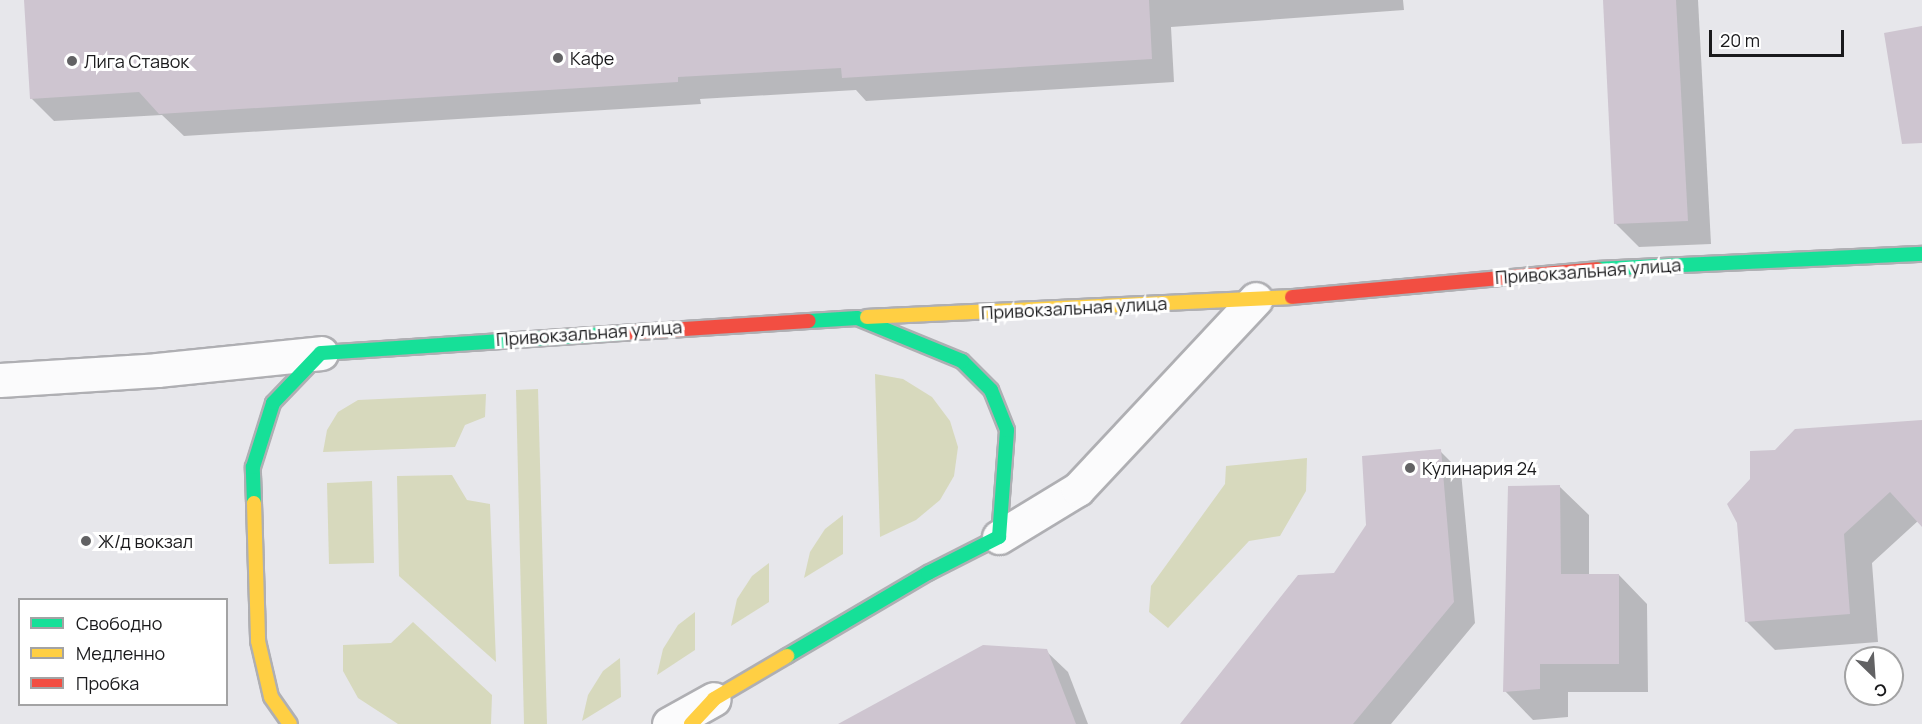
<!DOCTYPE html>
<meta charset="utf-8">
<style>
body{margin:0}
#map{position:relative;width:1922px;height:724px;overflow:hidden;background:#e7e7eb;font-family:Manrope,sans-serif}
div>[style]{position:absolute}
.green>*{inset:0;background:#d7d9bd}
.shadow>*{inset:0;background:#0003}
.building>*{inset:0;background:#cec5d0}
.roads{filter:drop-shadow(2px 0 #afafb3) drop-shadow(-2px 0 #afafb3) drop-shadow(0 2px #afafb3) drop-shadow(0 -2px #afafb3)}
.street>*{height:33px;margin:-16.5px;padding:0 16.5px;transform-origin:16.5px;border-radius:16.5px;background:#fbfbfc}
.fast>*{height:14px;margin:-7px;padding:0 7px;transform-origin:7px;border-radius:7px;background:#16e098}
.slow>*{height:14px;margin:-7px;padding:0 7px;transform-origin:7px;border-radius:7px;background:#ffcf43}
.jam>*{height:14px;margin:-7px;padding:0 7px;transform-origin:7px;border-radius:7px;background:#f24e42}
.dots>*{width:16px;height:16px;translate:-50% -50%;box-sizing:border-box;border:3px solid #fff;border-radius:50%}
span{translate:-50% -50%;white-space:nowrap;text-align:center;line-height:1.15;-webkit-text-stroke:6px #fff;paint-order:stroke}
.poi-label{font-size:18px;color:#1a1a1c}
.left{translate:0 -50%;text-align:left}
.street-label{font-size:18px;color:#1a1a1c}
.legend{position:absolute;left:18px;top:598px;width:210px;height:108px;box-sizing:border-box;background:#fff;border:2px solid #a3a3a4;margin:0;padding:8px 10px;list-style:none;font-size:18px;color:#1a1a1c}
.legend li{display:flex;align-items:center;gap:12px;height:30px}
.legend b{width:30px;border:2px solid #a3a3a4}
.north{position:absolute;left:1844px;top:646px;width:60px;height:60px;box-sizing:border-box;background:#fff;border:2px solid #a3a3a4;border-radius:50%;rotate:155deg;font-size:16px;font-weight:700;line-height:24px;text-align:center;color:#1a1a1c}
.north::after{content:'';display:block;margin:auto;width:21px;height:27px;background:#626264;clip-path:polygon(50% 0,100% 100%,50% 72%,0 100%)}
.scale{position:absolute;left:1709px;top:30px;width:135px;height:27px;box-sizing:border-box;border:3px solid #1a1a1c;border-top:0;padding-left:8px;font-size:18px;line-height:21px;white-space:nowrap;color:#1a1a1c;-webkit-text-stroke:4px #fff;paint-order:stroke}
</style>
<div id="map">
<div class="green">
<div style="clip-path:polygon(875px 374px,903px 379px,932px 397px,950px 421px,958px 447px,954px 476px,940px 500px,916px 520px,880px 537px)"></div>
<div style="clip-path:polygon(538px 389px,547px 724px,524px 724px,516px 390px)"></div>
<div style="clip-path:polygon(486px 394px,485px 417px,465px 425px,455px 447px,323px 452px,327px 430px,338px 412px,358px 400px)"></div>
<div style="clip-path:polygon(1307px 458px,1306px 491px,1280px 536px,1249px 541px,1168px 628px,1149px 612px,1151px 586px,1225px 484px,1226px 466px)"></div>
<div style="clip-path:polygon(452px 475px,467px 500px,490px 504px,496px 662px,399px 576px,397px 476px)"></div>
<div style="clip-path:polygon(372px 481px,374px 563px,329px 564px,327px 483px)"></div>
<div style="clip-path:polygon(843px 515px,843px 554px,804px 578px,810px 552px,825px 529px)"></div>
<div style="clip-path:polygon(769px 563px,769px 602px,731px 626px,737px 599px,752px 576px)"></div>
<div style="clip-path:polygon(695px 612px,695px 650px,657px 675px,663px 649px,678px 625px)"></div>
<div style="clip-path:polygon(413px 622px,492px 695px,491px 724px,398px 724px,358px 698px,343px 671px,343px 645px,391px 643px)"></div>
<div style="clip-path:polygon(620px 658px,621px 697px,582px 721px,588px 695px,603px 671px)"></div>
</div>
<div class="shadow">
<div style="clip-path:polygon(26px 0,1403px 0,1404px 10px,1171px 27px,1174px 82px,866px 101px,856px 90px,700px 99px,701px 104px,184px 136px,162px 115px,54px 121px,31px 98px)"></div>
<div style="clip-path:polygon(1604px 0,1698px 0,1711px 244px,1639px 247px,1616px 224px)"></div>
<div style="clip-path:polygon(1922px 422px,1922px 524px,1919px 520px,1872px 563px,1878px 642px,1775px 650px,1746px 621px,1776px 452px)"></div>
<div style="clip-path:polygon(1440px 451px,1461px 472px,1475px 623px,1391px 724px,1182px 724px,1335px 575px)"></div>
<div style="clip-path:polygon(1560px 487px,1589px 515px,1589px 575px,1619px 575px,1647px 604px,1648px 692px,1568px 692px,1568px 717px,1533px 720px,1505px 691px)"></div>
<div style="clip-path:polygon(1046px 651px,1068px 672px,1088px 724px,841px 724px)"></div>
</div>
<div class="building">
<div style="clip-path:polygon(24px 0,1149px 0,1152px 59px,842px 78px,841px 68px,678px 77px,678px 82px,159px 114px,139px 92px,30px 99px)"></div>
<div style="clip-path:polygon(1603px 0,1676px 0,1688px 221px,1614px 224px)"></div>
<div style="clip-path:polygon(1922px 26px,1922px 143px,1902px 144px,1884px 33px)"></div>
<div style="clip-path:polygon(1922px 420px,1922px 527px,1890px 492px,1844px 534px,1850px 614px,1745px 622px,1737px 523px,1727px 504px,1750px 479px,1750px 451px,1775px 450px,1795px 429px)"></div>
<div style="clip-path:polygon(1441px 449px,1454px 602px,1353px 724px,1180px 724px,1298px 575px,1334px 573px,1366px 525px,1362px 456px)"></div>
<div style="clip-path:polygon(1560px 485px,1561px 574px,1619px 574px,1619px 664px,1540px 664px,1540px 689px,1503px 692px,1508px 486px)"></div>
<div style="clip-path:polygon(983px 645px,1047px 649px,1076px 724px,838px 724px)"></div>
</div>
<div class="roads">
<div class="street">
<div style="left:0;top:380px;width:157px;rotate:-3.6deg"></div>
<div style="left:157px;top:370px;width:165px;rotate:-5.9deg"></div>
<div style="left:999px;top:537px;width:92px;rotate:-31.3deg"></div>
<div style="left:1078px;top:489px;width:260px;rotate:-46.9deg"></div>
<div style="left:669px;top:724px;width:51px;rotate:-29.1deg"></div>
</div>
<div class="fast">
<div style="left:1598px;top:269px;width:324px;rotate:-2.7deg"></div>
<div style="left:254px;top:503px;width:36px;rotate:-92deg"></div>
<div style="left:253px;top:467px;width:67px;rotate:-72.6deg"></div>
<div style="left:273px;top:403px;width:69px;rotate:-46.2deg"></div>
<div style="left:321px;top:353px;width:302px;rotate:-3.8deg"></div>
<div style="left:787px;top:656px;width:164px;rotate:-30.5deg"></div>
<div style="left:928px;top:573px;width:80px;rotate:-26.9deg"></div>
<div style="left:999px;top:537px;width:107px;rotate:-85.7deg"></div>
<div style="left:1007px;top:430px;width:43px;rotate:-111.8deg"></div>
<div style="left:991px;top:390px;width:41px;rotate:-135deg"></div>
<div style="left:962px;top:361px;width:113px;rotate:-157.7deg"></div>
<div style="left:857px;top:318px;width:48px;rotate:176.4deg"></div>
</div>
<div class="slow">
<div style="left:867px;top:317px;width:425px;rotate:-2.7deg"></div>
<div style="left:254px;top:503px;width:138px;rotate:88.3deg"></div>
<div style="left:258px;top:641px;width:57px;rotate:76.9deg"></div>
<div style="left:271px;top:697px;width:33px;rotate:55deg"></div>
<div style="left:691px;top:724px;width:34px;rotate:-47deg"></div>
<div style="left:714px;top:699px;width:85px;rotate:-30.5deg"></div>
</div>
<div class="jam">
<div style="left:1292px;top:297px;width:307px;rotate:-5.2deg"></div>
<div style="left:622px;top:333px;width:187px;rotate:-3.7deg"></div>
</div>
</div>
<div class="dots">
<div style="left:558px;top:58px;background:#626264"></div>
<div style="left:72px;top:61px;background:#626264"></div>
<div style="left:1410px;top:468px;background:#626264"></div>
<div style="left:86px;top:541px;background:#626264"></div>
</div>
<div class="poi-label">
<span class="left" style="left:570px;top:58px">Кафе</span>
<span class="left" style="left:84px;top:61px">Лига Ставок</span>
<span class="left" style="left:1422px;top:468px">Кулинария 24</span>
<span class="left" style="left:98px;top:541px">Ж/д вокзал</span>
</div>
<div class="street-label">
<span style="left:1588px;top:271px;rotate:-4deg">Привокзальная улица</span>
<span style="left:1074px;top:308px;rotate:-3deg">Привокзальная улица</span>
<span style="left:589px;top:333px;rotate:-4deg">Привокзальная улица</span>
</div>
<ul class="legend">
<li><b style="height:8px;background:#16e098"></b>Свободно</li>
<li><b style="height:8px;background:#ffcf43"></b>Медленно</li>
<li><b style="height:8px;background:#f24e42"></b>Пробка</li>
</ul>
<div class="north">С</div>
<div class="scale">20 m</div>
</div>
